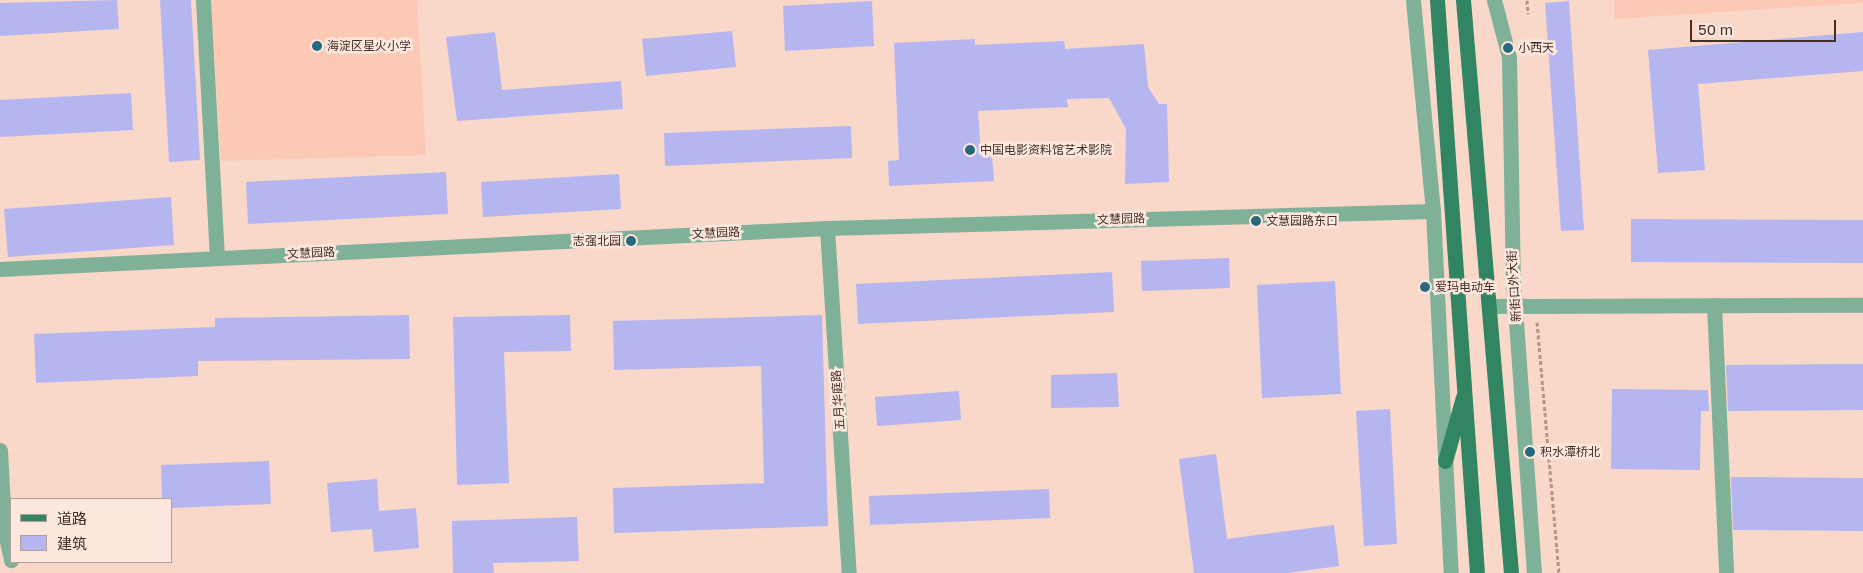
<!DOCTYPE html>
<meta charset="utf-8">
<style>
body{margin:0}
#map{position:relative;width:1863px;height:573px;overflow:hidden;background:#f9d7c9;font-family:"Golos Text","Noto Sans SC",sans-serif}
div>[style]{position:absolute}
.built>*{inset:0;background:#fcc9b4}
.building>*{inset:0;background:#b5b6f0}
.path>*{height:3px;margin-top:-1.5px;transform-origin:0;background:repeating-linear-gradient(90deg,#b3968a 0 4px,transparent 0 6.5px)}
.minor>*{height:15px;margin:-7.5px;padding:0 7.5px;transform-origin:7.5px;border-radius:7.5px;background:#7fb199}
.major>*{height:15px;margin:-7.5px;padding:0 7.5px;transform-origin:7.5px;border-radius:7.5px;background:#318563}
.dots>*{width:14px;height:14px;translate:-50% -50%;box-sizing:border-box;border:2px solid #fee7de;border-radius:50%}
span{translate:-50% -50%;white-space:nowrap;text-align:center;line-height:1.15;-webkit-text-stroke:5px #fee7de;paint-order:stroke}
.poi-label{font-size:12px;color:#432e25}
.left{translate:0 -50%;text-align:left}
.right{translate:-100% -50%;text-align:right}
.street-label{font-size:12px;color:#432e25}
.legend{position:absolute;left:10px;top:498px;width:162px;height:65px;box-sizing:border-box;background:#fee7de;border:1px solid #b39d94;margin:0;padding:6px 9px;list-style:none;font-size:15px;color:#432e25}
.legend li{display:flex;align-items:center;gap:10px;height:25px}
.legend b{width:25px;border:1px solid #b39d94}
.scale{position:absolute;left:1690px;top:20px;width:146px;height:22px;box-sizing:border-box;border:2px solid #432e25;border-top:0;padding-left:6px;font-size:15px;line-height:18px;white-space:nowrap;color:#432e25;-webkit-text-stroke:4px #fee7de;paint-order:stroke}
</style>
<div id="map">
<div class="built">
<div style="clip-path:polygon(211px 0,417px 0,426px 155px,221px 161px)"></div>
<div style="clip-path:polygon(1614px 0,1863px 0,1863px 3px,1614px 19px)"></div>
</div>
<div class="building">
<div style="clip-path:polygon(117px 0,119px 29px,0 36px,0 3px)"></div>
<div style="clip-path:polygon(160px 0,191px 0,200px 160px,169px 162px)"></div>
<div style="clip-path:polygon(872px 1px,874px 46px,785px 51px,783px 6px)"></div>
<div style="clip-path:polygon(1569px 1px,1584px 230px,1561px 231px,1545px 3px)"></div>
<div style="clip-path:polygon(732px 31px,736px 67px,646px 76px,642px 39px)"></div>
<div style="clip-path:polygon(495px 32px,502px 90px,621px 81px,623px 109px,457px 121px,446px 37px)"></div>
<div style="clip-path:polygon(1863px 32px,1863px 71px,1698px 84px,1705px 170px,1658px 173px,1648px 50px)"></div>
<div style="clip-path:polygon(975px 39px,975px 45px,1064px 41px,1065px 49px,1144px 44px,1148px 87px,1159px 104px,1167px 104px,1169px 182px,1125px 184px,1126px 129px,1109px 98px,1067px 99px,1068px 107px,978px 111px,981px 156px,992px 156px,994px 181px,889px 186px,888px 161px,899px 160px,894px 43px)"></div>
<div style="clip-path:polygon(131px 93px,133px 130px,0 137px,0 100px)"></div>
<div style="clip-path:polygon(851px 126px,852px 158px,665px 166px,664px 133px)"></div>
<div style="clip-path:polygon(446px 172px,448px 214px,248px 224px,246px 182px)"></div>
<div style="clip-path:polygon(619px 174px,621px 209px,483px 217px,481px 182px)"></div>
<div style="clip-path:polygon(171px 197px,174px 245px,8px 257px,4px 209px)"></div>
<div style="clip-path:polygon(1631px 219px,1863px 220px,1863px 263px,1631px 262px)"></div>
<div style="clip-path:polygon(1229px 258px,1230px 288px,1142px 291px,1141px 261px)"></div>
<div style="clip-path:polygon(1112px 272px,1114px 312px,858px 324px,856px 284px)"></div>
<div style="clip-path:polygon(1335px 281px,1341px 394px,1262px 398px,1257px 285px)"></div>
<div style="clip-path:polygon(409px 315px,410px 359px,198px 361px,198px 376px,36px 383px,34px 334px,215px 327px,215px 318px)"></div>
<div style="clip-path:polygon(570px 315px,571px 351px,504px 352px,509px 483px,457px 485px,453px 317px)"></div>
<div style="clip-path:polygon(822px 315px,828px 526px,614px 533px,613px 488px,764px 483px,761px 366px,614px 370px,613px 321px)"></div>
<div style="clip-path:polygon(1863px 364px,1863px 410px,1728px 411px,1726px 365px)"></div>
<div style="clip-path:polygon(1117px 373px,1119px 407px,1051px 408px,1051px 375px)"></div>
<div style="clip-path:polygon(1612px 389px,1708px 390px,1709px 411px,1701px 411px,1700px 470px,1611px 469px)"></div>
<div style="clip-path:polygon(959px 391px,961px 420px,877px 426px,875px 397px)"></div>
<div style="clip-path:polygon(1390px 409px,1397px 544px,1364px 546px,1356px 411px)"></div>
<div style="clip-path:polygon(1216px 454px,1227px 539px,1334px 525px,1339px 566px,1287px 573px,1194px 573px,1179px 459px)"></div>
<div style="clip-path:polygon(269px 461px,271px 504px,171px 508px,171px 499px,162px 499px,161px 465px)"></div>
<div style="clip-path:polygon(1731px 477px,1863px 478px,1863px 531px,1733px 530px)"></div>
<div style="clip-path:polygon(377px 479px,379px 511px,416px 508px,419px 548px,374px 552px,372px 529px,331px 532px,327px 483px)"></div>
<div style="clip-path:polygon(1049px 489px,1050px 518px,870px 525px,869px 496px)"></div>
<div style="clip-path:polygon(577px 517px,579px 561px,493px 563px,494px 573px,453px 573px,452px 521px)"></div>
</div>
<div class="path">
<div style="left:1527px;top:0;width:14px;rotate:86deg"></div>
<div style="left:1537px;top:322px;width:252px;rotate:85deg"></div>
</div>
<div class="minor">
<div style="left:203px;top:0;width:257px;rotate:86.9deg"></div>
<div style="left:1413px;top:0;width:212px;rotate:84.6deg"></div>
<div style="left:1433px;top:211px;width:362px;rotate:87.2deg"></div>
<div style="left:1494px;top:0;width:59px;rotate:75.3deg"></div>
<div style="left:1509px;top:57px;width:223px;rotate:89deg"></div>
<div style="left:1513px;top:280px;width:294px;rotate:85.9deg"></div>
<div style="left:827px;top:228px;width:346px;rotate:86.4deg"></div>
<div style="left:0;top:269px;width:828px;rotate:-2.84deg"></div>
<div style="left:827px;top:228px;width:606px;rotate:-1.61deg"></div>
<div style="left:1714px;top:305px;width:268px;rotate:87.4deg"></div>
<div style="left:1489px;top:306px;width:374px;rotate:-0.2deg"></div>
<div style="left:0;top:450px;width:77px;rotate:87deg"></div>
<div style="left:4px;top:527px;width:4px;rotate:153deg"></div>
<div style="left:4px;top:527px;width:34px;rotate:78deg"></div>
</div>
<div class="major">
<div style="left:1437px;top:0;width:574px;rotate:86.01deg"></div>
<div style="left:1463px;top:0;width:575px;rotate:85.21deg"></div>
<div style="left:1445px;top:461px;width:66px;rotate:-74.3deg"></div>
</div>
<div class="dots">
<div style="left:317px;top:46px;background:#28687d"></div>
<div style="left:1508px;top:48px;background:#28687d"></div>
<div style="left:970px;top:150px;background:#28687d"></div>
<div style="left:1256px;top:221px;background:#28687d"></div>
<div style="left:631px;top:241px;background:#28687d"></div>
<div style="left:1425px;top:287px;background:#28687d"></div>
<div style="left:1530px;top:452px;background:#28687d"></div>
</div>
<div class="poi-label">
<span class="left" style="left:327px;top:46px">海淀区星火小学</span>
<span class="left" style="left:1518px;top:48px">小西天</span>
<span class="left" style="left:980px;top:150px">中国电影资料馆艺术影院</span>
<span class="left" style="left:1266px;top:221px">文慧园路东口</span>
<span class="right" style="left:621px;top:241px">志强北园</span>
<span class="left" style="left:1435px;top:287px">爱玛电动车</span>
<span class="left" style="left:1540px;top:452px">积水潭桥北</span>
</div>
<div class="street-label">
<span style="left:1121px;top:219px;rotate:-2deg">文慧园路</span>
<span style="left:716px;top:233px;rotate:-3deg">文慧园路</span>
<span style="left:311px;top:253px;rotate:-3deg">文慧园路</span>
<span style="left:1514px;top:286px;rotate:-94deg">新街口外大街</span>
<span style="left:838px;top:400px;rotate:-94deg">五月华庭路</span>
</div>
<ul class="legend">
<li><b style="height:6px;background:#318563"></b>道路</li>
<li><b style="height:14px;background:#b5b6f0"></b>建筑</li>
</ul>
<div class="scale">50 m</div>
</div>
